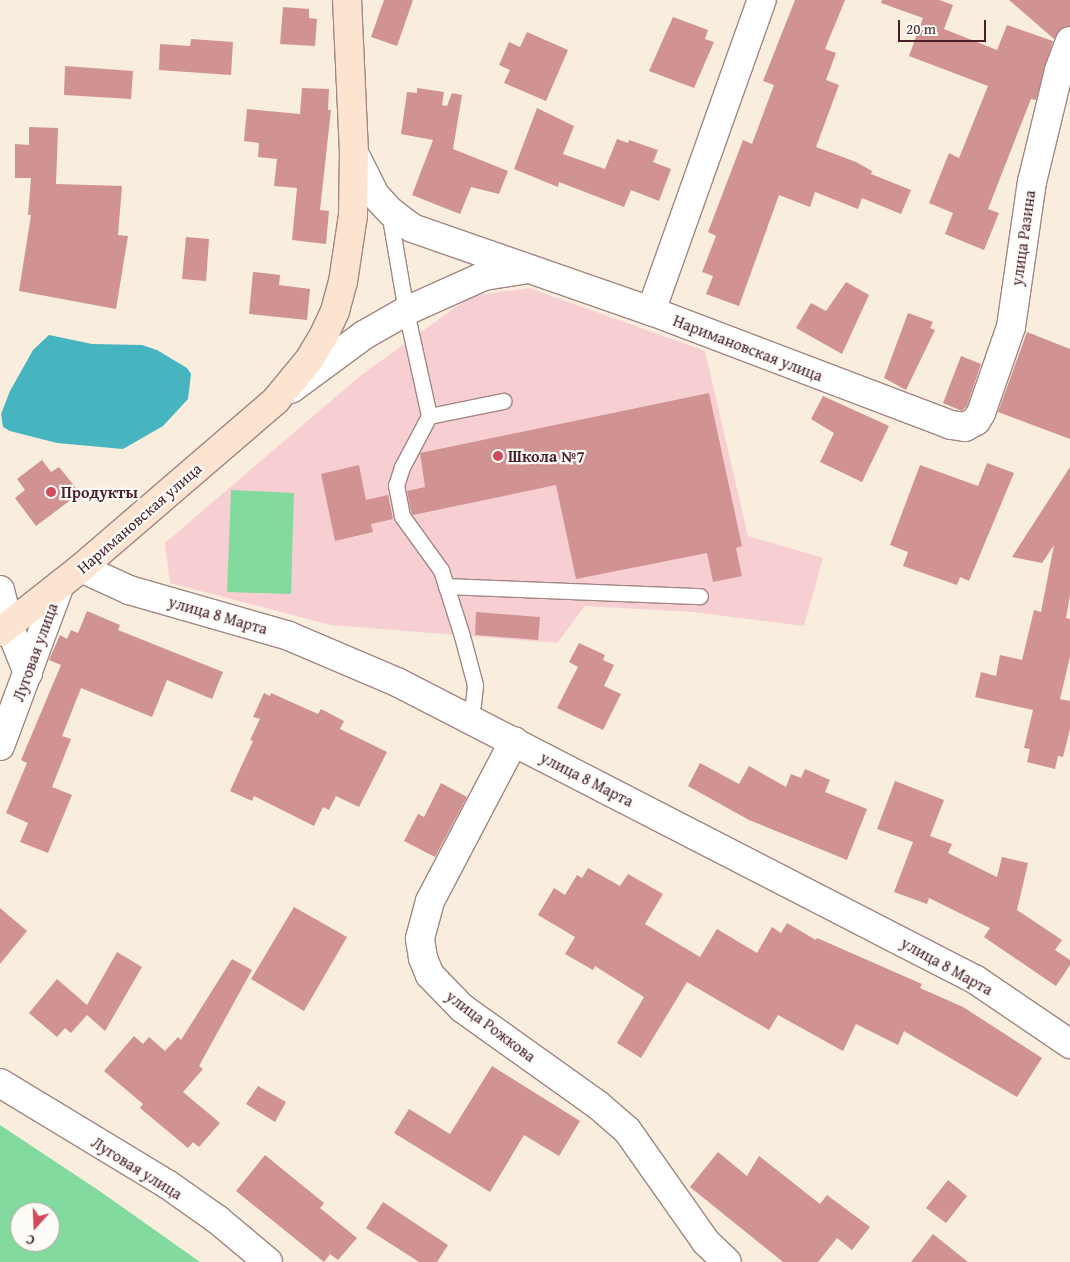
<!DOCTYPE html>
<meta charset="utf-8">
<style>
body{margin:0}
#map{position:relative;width:1070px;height:1262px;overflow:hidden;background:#f9eddd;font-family:"Gentium Book Plus",serif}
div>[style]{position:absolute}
.built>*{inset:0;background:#f7cfd3}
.green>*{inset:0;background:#82da9e}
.water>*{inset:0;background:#46b5bf}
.building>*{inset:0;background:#d09392}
.roads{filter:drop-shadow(1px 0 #a28684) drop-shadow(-1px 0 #a28684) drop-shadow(0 1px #a28684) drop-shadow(0 -1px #a28684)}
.lane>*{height:15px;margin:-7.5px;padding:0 7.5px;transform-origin:7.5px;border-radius:7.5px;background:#fff}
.street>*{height:28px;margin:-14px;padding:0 14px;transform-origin:14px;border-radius:14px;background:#fff}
.secondary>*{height:28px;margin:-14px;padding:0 14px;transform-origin:14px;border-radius:14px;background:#fde4d0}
.dots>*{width:14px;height:14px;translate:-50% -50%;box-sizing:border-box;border:2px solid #fdfcf7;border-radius:50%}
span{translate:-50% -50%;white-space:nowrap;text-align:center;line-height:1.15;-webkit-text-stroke:4.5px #fdfcf7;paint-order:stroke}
.street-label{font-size:16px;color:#4a1f2b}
.poi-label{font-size:16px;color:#4a1f2b;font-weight:700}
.left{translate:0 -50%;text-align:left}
.north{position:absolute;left:10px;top:1202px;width:50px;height:50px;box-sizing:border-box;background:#fdfcf7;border:1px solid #b5a4a5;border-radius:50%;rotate:200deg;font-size:14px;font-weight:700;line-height:20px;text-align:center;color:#4a1f2b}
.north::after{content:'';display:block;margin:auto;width:18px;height:22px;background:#d1495b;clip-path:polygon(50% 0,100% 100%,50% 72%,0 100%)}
.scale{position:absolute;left:898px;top:20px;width:88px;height:22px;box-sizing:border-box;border:2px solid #4a1f2b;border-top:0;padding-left:6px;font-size:15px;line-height:18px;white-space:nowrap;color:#4a1f2b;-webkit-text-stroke:4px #fdfcf7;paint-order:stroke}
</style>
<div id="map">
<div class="built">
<div style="clip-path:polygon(529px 288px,705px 351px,748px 536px,823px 558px,804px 626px,693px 612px,585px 606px,557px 643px,331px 625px,170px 583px,165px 543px,360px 376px,471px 296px)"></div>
</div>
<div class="green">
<div style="clip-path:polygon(231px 490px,294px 493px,291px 594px,227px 592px)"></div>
<div style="clip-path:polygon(evenodd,0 1125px,101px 1192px,200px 1262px,0 1262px,0 1125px,20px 1212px,50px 1212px,50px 1242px,20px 1242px,20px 1212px)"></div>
</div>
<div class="water">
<div style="clip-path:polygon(49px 335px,92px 344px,142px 345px,157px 350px,187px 368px,191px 374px,188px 399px,163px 426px,123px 449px,57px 443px,10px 431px,3px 427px,1px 414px,10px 391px,33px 350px)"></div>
</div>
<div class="building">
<div style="clip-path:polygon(384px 0,413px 0,397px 46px,371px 37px)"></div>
<div style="clip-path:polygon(795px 0,845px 0,825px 49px,836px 53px,826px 80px,839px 85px,816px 147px,856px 162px,872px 171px,871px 174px,911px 190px,901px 214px,862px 198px,858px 209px,815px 192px,810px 207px,779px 195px,739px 306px,706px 294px,713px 276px,702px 272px,716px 236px,708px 232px,743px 140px,752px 144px,774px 85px,763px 81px)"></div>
<div style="clip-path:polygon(882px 0,939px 0,953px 5px,944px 29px,997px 50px,1007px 25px,1053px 41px,1036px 100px,1031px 99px,988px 209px,999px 213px,984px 250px,945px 234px,953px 213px,929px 203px,949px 153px,959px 158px,988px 86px,909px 56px,923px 18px,881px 3px)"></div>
<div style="clip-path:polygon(1009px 0,1070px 0,1070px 26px,1061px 29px,1054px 39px)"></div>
<div style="clip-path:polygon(283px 7px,309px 9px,309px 18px,317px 19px,315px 46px,280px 44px)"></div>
<div style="clip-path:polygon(673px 17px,708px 30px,705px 39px,714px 42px,694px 88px,649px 71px)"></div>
<div style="clip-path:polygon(527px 32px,568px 50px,546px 101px,504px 83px,510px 70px,499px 65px,509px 42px,520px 47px)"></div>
<div style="clip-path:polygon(191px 39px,233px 42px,231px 75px,159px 70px,160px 44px,190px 46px)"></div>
<div style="clip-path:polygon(65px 66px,133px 71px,131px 99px,64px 95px)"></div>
<div style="clip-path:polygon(302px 88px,329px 89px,328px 110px,331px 110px,320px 210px,329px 211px,326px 244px,292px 240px,297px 188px,274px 186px,277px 159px,258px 157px,259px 143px,244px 141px,247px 109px,300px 114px)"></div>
<div style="clip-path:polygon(417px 88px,444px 92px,442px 105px,447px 106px,452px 93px,462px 95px,453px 149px,508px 171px,499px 194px,471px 187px,460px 214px,412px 195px,433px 140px,401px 134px,407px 92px,417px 93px)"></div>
<div style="clip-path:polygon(537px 108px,574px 126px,563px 154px,605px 169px,617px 139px,628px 143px,629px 140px,658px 150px,653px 162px,671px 169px,659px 201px,631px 190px,624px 207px,559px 182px,558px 187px,514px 169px)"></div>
<div style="clip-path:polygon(29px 127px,58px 128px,56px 184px,122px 186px,118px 235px,128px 236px,116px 309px,19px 291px,31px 215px,28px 215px,31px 178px,15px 178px,15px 144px,29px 145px)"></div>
<div style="clip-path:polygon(186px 237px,209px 239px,206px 281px,182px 279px)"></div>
<div style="clip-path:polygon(253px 272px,280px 275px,279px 285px,310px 289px,307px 320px,249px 314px)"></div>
<div style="clip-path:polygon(846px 282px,869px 295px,842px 354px,796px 328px,811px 303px,826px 311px)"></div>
<div style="clip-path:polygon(908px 313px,933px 322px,930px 328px,935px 330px,906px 390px,884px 378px)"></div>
<div style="clip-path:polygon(1027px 332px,1070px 349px,1070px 439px,998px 412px)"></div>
<div style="clip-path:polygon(961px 356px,981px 364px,967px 406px,962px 411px,943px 403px)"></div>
<div style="clip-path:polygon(709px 393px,742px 546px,736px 548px,742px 576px,713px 582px,707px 553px,576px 579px,556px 485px,413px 515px,411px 512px,407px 491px,425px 487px,420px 453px)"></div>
<div style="clip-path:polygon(823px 396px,889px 426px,862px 482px,820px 462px,834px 433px,811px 419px)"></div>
<div style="clip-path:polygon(42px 460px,51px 472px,59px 467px,80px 493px,36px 526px,15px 498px,25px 490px,17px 479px)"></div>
<div style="clip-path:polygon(987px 463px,1014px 473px,969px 581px,960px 577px,957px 585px,903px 566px,908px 552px,890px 545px,920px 465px,978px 486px)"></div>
<div style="clip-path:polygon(359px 465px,366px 500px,388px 495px,393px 519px,371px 524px,373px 532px,335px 541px,321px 474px)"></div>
<div style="clip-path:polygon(1070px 467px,1070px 595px,1066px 618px,1070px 619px,1070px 657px,1060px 699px,1070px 701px,1070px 729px,1063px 757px,1058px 756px,1055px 769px,1027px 762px,1030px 749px,1024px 748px,1033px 710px,975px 697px,981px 672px,996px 676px,1000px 655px,1022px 660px,1034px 610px,1041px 612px,1054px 545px,1042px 563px,1012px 557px)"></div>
<div style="clip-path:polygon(87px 611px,120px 625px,118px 630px,223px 672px,212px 699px,167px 680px,152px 717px,81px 688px,62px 736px,71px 739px,52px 787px,72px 795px,48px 853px,20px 842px,28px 823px,6px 813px,27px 763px,21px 760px,61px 665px,49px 660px,60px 635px,67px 639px,71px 630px,78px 633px)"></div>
<div style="clip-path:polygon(476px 612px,540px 617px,538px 640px,475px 635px)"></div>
<div style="clip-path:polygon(579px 643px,605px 655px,603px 660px,614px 665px,604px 686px,621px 694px,603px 730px,557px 708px,578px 667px,569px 662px)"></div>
<div style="clip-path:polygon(264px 693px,270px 696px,271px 693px,318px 714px,321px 709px,344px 721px,340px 729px,387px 752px,359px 807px,336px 796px,329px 810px,323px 807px,314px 826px,254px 796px,252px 801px,230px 791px,253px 741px,250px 740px,260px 719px,253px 717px)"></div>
<div style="clip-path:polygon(700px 763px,739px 784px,749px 766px,786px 787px,791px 774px,801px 778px,805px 769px,830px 780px,825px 792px,867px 809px,847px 860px,749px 820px,688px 786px)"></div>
<div style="clip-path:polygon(895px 781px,944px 800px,930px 836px,952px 844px,948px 853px,997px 877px,1002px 857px,1028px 863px,1017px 910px,1062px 940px,1055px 950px,1070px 960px,1070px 965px,1056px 986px,984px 937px,990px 928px,929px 898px,927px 904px,894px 892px,913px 842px,877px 829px)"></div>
<div style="clip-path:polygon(441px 783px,467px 797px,435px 857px,404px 841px,418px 814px,424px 817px)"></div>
<div style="clip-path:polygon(588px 868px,620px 886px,628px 874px,663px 894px,645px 924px,700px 957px,717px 929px,757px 953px,772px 927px,781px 933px,787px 923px,816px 940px,817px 938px,922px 984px,920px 988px,963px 1007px,1042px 1058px,1017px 1097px,904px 1031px,898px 1045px,856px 1024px,843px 1051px,778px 1015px,769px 1030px,687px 982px,641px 1058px,617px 1043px,644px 997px,595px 966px,593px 970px,565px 954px,575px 937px,538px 915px,554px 888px,565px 895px,577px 875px,582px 878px)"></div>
<div style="clip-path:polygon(294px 907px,347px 937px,304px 1011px,251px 979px)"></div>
<div style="clip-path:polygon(0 908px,27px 931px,0 964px)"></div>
<div style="clip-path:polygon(117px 952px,142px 967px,105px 1031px,87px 1015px,71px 1033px,65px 1028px,57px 1037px,29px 1013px,57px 979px,87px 1005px)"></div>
<div style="clip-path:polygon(232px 959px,252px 970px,199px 1066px,203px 1069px,183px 1092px,220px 1123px,199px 1147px,193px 1142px,188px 1148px,140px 1108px,143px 1104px,104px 1071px,134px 1036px,143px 1044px,149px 1037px,165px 1051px,178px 1037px,181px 1040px)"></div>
<div style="clip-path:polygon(492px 1066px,580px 1121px,559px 1156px,524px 1135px,490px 1192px,394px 1133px,409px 1109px,450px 1134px)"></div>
<div style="clip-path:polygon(258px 1086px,286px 1102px,275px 1122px,246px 1104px)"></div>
<div style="clip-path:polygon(718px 1152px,747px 1176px,759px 1156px,820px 1204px,827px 1195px,870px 1227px,852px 1250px,837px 1238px,818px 1262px,783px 1262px,690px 1187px)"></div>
<div style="clip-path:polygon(265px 1155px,324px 1203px,320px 1208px,357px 1238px,338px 1260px,330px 1254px,324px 1262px,236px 1191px)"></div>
<div style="clip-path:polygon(948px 1180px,967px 1196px,946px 1223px,926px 1208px)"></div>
<div style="clip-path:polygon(383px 1202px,448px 1245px,437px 1262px,419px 1262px,366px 1228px)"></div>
<div style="clip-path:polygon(933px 1234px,968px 1262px,911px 1262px)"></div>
</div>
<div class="roads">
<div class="lane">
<div style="left:389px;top:212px;width:100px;rotate:80.3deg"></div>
<div style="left:406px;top:311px;width:107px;rotate:77.6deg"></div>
<div style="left:429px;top:416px;width:58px;rotate:117.9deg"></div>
<div style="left:402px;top:467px;width:19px;rotate:108deg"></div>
<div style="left:396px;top:485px;width:32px;rotate:79deg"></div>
<div style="left:402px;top:516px;width:67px;rotate:54.2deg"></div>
<div style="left:441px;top:570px;width:69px;rotate:72.3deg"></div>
<div style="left:462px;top:636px;width:51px;rotate:75.1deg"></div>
<div style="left:475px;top:685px;width:19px;rotate:96deg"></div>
<div style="left:473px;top:704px;width:15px;rotate:118deg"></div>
<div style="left:429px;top:416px;width:76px;rotate:-11.5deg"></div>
<div style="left:446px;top:586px;width:254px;rotate:2.3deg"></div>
</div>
<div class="street">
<div style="left:354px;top:153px;width:47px;rotate:63.4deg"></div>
<div style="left:375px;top:195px;width:23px;rotate:47deg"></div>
<div style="left:391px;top:212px;width:26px;rotate:37deg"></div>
<div style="left:412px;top:228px;width:253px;rotate:19.2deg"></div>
<div style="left:651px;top:311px;width:321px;rotate:20.8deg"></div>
<div style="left:951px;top:425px;width:14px;rotate:8deg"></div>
<div style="left:965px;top:427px;width:13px;rotate:-29deg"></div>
<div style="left:976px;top:421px;width:9px;rotate:-58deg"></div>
<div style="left:981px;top:413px;width:91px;rotate:-70.8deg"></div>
<div style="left:1011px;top:327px;width:147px;rotate:-81.8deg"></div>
<div style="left:1032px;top:182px;width:115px;rotate:-76.4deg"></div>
<div style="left:1059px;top:70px;width:31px;rotate:-69deg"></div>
<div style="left:651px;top:311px;width:330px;rotate:-70.4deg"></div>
<div style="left:291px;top:389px;width:91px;rotate:-36.5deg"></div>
<div style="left:364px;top:335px;width:48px;rotate:-29.7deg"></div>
<div style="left:406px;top:311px;width:85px;rotate:-24.2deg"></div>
<div style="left:484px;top:276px;width:39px;rotate:-9deg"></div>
<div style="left:81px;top:568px;width:53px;rotate:24.6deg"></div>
<div style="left:129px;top:590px;width:166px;rotate:16deg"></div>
<div style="left:289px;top:636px;width:117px;rotate:23.1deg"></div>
<div style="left:397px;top:682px;width:651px;rotate:27.23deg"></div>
<div style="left:976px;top:980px;width:114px;rotate:34.2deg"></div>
<div style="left:0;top:590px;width:37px;rotate:76deg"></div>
<div style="left:9px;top:626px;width:51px;rotate:68deg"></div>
<div style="left:514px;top:741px;width:181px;rotate:117.7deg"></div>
<div style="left:430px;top:901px;width:39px;rotate:105deg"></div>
<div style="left:420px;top:939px;width:19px;rotate:81deg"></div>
<div style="left:423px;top:958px;width:18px;rotate:68deg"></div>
<div style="left:430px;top:975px;width:46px;rotate:45.9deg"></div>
<div style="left:462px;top:1008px;width:167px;rotate:35.5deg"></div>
<div style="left:598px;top:1105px;width:38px;rotate:41deg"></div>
<div style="left:627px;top:1130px;width:137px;rotate:54.8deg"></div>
<div style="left:706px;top:1242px;width:29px;rotate:44deg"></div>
<div style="left:0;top:746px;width:172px;rotate:-69.6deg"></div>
<div style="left:0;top:1083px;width:195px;rotate:31.2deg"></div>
<div style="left:167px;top:1184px;width:62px;rotate:35.2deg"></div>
<div style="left:218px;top:1220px;width:65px;rotate:40deg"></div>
</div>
<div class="secondary">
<div style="left:0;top:632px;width:103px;rotate:-38.3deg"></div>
<div style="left:81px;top:568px;width:257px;rotate:-40.7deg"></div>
<div style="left:276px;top:400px;width:52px;rotate:-50.5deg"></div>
<div style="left:309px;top:360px;width:27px;rotate:-59deg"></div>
<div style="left:323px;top:337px;width:29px;rotate:-65deg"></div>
<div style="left:335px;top:311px;width:30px;rotate:-75deg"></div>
<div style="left:343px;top:282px;width:68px;rotate:-81.5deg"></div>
<div style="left:353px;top:215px;width:62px;rotate:-89.1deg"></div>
<div style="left:354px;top:153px;width:153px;rotate:-92.6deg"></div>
</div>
</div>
<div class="dots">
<div style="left:498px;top:456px;background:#d1495b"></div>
<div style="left:51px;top:492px;background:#d1495b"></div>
</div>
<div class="street-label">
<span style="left:1023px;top:238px;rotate:-82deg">улица Разина</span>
<span style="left:748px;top:348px;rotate:21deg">Наримановская улица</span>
<span style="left:139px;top:518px;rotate:-41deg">Наримановская улица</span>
<span style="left:218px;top:615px;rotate:16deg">улица 8 Марта</span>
<span style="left:35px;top:652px;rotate:-70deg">Луговая улица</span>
<span style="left:587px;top:779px;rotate:27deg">улица 8 Марта</span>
<span style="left:947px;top:966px;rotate:29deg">улица 8 Марта</span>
<span style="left:491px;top:1026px;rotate:37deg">улица Рожкова</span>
<span style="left:137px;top:1168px;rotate:32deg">Луговая улица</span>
</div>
<div class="poi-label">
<span class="left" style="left:508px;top:456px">Школа №7</span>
<span class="left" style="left:61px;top:492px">Продукты</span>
</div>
<div class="north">С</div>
<div class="scale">20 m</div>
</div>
